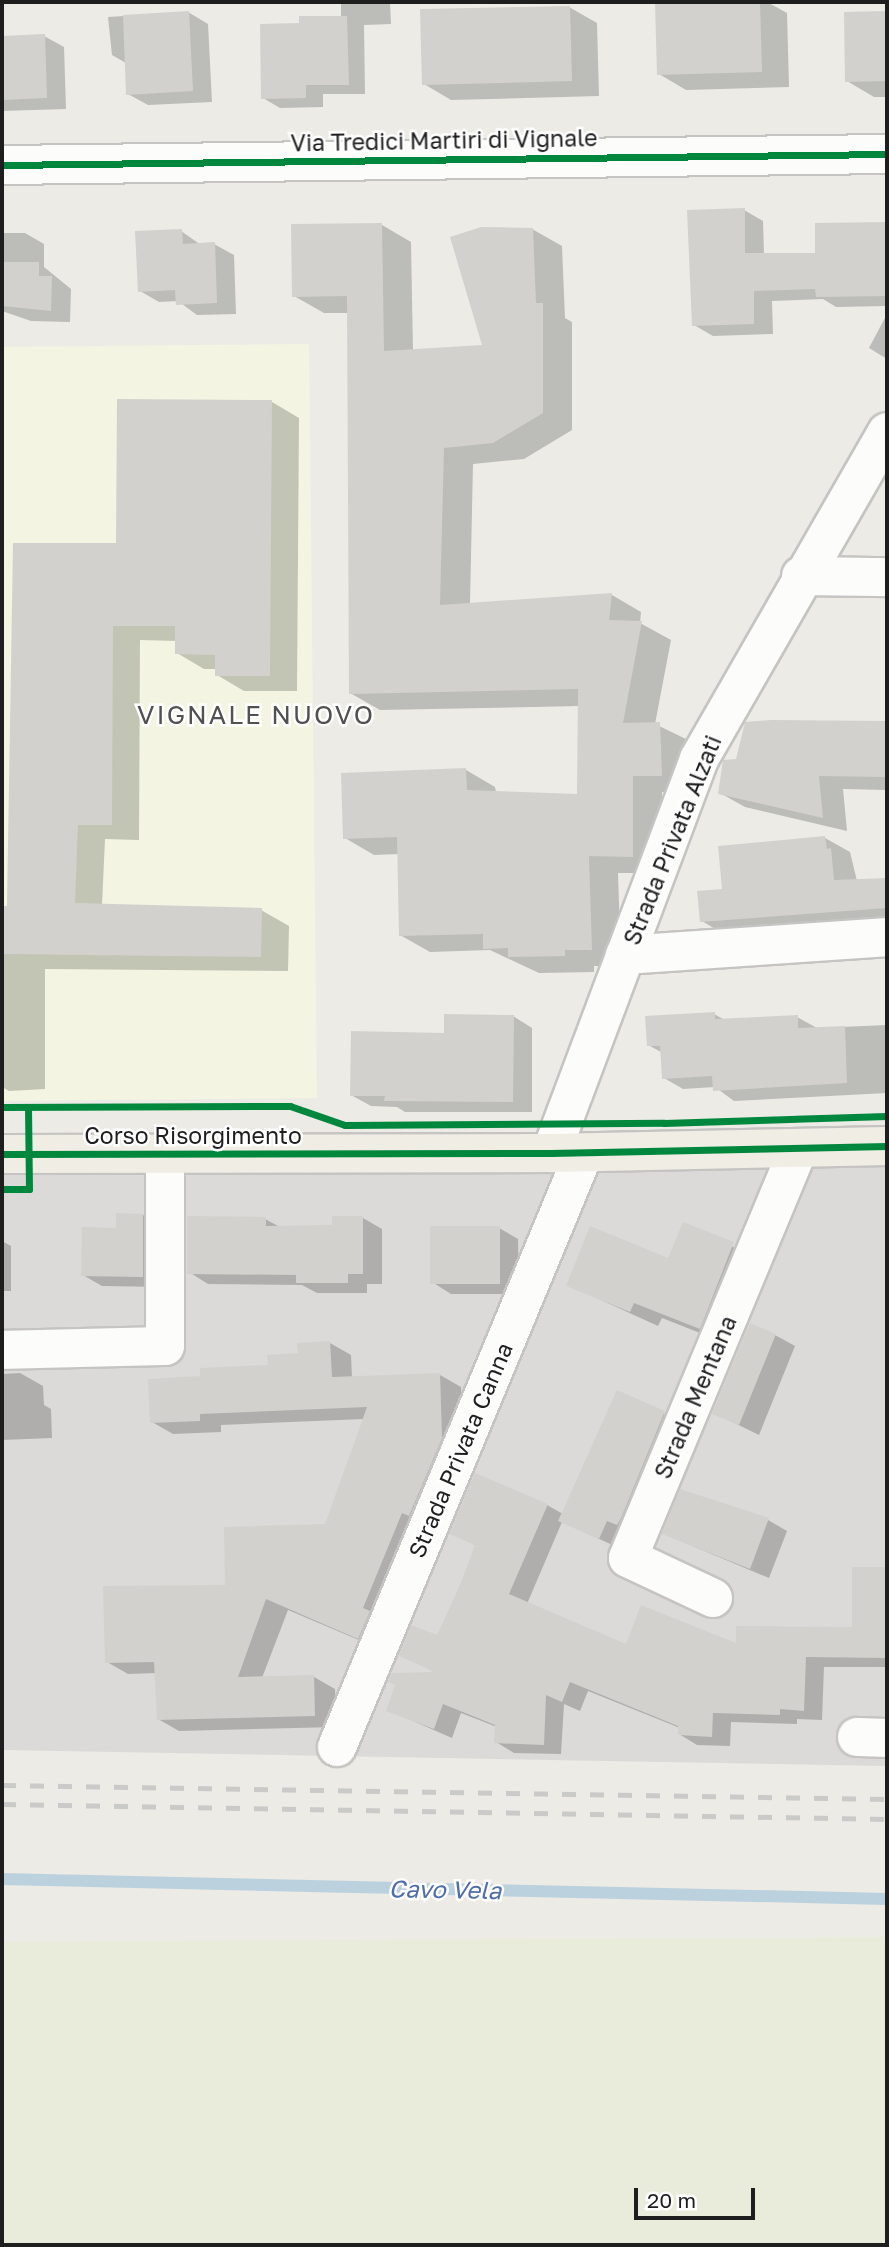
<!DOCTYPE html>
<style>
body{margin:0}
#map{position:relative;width:889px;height:2247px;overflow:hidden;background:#ecebe6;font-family:"Golos Text",sans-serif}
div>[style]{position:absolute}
.residential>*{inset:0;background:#dbdad8}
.education>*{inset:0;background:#f3f5e2}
.farmland>*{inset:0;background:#e9ecda}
.shadow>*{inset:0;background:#0003}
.stream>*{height:12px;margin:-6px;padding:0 6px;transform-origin:6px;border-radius:6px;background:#bcd1de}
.building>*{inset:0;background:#d3d1cd}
.roads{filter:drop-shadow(2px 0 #c5c4c2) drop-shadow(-2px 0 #c5c4c2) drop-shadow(0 2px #c5c4c2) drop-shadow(0 -2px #c5c4c2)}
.minor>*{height:38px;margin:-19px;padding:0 19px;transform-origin:19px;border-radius:19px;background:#fcfcfb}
.major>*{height:38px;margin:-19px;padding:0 19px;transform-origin:19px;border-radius:19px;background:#f0ede4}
.rail>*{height:5px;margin-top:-2.5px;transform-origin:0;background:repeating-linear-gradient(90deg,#cacac9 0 14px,transparent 0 28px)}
.cycleway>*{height:7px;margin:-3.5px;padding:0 3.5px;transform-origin:3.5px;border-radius:3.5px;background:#00873e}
span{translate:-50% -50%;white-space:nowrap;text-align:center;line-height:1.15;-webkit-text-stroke:5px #fff;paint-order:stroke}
.street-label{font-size:23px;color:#1e1e1e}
.water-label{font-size:24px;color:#4f6ea9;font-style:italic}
.quarter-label{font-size:26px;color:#515151;letter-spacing:2px}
.frame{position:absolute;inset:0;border:4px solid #1e1e1e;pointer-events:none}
.scale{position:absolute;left:634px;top:2188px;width:121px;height:32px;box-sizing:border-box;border:4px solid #1e1e1e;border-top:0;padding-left:9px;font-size:21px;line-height:24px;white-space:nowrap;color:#1e1e1e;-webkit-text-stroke:5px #fff;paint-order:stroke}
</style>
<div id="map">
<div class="residential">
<div style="clip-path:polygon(887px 1157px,887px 1766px,2px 1750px,2px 1164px)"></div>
</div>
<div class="education">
<div style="clip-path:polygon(309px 344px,317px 1098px,2px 1101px,2px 347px)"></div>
</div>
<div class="farmland">
<div style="clip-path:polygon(887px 1937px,887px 2245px,2px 2245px,2px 1942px)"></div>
</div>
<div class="shadow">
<div style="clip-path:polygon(341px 2px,390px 2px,391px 24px,364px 25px,365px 94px,323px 94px,323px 107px,280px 108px,263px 98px,301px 25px,341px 18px)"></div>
<div style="clip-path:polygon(657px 2px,767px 2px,787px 13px,789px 87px,686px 90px,659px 74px)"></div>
<div style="clip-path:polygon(569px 7px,597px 23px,599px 96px,451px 100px,424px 84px)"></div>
<div style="clip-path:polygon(188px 12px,208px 24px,212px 102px,148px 105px,128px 94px,126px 63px,112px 55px,108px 17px)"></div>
<div style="clip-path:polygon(887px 13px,887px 97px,874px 97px,847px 81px,845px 14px)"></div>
<div style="clip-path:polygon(44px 36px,64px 47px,66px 109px,2px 111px,2px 37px)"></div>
<div style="clip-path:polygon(744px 210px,763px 221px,764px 255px,817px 254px,817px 224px,887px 224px,887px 306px,836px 307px,823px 299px,772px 301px,773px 334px,713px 336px,694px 325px)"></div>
<div style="clip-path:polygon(382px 225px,411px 242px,413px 351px,484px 347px,532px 229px,562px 246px,565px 318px,572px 322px,572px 430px,524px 459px,473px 464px,470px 604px,612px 595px,641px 612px,640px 623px,671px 640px,655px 724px,690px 741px,691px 792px,662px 792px,662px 873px,618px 873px,621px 966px,594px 966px,594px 972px,539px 973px,490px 950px,430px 952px,400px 935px,399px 854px,374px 855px,345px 838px,466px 770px,495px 787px,496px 793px,579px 796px,580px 706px,380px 710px,350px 693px,349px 313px,324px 313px,294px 296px)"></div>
<div style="clip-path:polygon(181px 231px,201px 245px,214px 244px,234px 255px,236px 314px,197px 315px,178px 301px,159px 302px,140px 291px)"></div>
<div style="clip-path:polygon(2px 233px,25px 233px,44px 244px,44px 267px,71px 289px,70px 322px,31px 321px,2px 311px)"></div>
<div style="clip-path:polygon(887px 314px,887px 359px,869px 348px)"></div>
<div style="clip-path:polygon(272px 402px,299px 418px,297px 691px,244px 691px,217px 675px,217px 669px,204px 669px,177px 653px,177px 641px,140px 640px,139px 840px,105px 839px,102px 905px,261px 910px,289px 926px,288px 971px,45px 969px,45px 1089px,9px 1091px,2px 1087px,2px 908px,9px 908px,118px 545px)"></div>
<div style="clip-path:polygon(887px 611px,887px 790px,843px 789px,847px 831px,745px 807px,720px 793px,886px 722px)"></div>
<div style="clip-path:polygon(825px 838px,850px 852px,857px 881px,887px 879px,887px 923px,727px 936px,702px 921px,724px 890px)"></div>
<div style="clip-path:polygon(714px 1014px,725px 1020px,797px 1017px,817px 1028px,887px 1025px,887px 1093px,734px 1101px,715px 1087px,683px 1089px,664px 1078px,663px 1053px,648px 1045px)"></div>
<div style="clip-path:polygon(513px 1016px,532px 1028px,532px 1112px,405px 1112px,397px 1107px,371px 1106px,351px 1095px,446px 1035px)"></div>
<div style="clip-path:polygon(143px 1215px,162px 1226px,162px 1287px,102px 1286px,83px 1275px,118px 1229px)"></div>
<div style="clip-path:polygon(363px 1218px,382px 1229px,382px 1284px,367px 1284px,367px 1293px,317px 1293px,302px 1285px,208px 1284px,189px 1272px,265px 1219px,280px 1227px,334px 1227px)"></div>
<div style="clip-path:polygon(684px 1224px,761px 1260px,728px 1344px,662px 1318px,658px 1326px,568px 1285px,669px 1260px)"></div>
<div style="clip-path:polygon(499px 1228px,518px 1239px,519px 1294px,451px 1294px,432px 1282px)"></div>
<div style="clip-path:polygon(2px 1241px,11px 1246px,11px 1291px,2px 1291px)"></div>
<div style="clip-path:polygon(775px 1335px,795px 1346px,759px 1435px,714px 1413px)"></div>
<div style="clip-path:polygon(330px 1343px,351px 1355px,352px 1378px,440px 1375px,461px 1387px,462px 1450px,380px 1649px,288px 1610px,262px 1678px,314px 1677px,335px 1689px,336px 1727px,179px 1731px,158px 1719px,156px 1673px,128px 1674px,107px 1662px,326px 1526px,364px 1419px,221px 1425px,221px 1432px,173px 1434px,152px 1422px,202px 1377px,270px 1367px)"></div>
<div style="clip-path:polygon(20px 1373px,43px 1386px,44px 1405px,51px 1409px,52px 1438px,2px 1440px,2px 1374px)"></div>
<div style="clip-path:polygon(618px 1393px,684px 1423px,619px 1548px,562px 1522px,527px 1604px,626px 1647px,737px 1646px,853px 1629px,854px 1569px,887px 1569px,887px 1667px,824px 1667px,822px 1720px,797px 1719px,797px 1724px,731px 1722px,730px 1746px,697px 1745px,679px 1734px,680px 1728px,588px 1691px,580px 1711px,564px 1704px,561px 1754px,514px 1753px,496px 1742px,497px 1727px,461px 1713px,452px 1738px,388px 1710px,437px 1673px,401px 1655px,438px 1637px,477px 1546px,452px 1533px,547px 1505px,563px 1514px)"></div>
<div style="clip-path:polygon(768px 1520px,787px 1531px,769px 1578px,664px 1534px)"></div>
</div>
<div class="stream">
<div style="left:2px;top:1879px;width:885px;rotate:1.29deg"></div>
</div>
<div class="building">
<div style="clip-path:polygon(655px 2px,760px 2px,762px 72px,657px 75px)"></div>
<div style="clip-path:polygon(570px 6px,572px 81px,422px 85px,420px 9px)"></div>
<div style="clip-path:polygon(189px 11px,193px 91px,126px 95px,123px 15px)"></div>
<div style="clip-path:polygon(887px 11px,887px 81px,845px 82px,844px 12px)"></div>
<div style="clip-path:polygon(299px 16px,347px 16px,349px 85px,306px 85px,306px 98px,261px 99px,260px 24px,299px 23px)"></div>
<div style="clip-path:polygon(45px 34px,47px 98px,2px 100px,2px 36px)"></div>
<div style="clip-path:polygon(745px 208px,745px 253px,815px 253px,815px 223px,887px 222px,887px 296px,816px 297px,815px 289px,754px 291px,754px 324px,692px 326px,687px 210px)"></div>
<div style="clip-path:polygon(382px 223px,384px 351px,482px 345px,450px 237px,481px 227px,533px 228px,536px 303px,543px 303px,543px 413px,493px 443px,444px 448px,440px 605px,612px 593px,609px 620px,642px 621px,623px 723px,660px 722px,662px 776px,633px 776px,633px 857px,589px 856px,592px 950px,565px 950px,565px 956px,508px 957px,508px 948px,483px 949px,483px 934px,399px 936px,397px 837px,343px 839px,341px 773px,466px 768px,467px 790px,577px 794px,578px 689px,349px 694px,347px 296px,292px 297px,291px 224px)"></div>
<div style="clip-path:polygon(182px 229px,183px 244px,215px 242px,217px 303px,176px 305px,175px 290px,138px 292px,135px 231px)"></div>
<div style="clip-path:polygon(2px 262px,39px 262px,39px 276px,52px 276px,51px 311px,2px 306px)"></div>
<div style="clip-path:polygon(117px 399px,272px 400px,270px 676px,215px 676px,215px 655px,175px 654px,175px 626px,113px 626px,112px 825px,78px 825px,75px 903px,262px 908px,261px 957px,2px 954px,2px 906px,7px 906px,13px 543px,116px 543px)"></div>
<div style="clip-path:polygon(771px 720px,887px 721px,887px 777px,819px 776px,823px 818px,718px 794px,723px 760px,736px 759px,745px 722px)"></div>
<div style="clip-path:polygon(825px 836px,827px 849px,831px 848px,834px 880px,887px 878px,887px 908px,700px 922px,697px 891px,722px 889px,718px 846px)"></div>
<div style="clip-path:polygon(715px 1012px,715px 1019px,798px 1015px,798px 1028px,845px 1026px,847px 1083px,713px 1091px,712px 1076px,662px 1079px,660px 1046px,647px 1046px,645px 1016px)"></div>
<div style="clip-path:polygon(444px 1014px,514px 1015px,513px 1102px,384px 1101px,385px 1096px,350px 1096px,351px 1031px,444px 1033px)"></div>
<div style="clip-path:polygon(116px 1213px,143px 1214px,143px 1277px,81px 1276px,82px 1227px,116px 1228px)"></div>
<div style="clip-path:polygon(187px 1216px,266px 1217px,266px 1226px,332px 1225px,332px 1216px,363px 1216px,363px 1274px,348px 1274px,348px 1283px,296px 1283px,296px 1275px,187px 1274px)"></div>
<div style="clip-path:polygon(683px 1222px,734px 1242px,700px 1329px,634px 1303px,630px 1312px,566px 1286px,590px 1226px,668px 1258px)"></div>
<div style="clip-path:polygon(430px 1226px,500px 1226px,500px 1284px,430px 1284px)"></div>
<div style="clip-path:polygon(750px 1323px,776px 1334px,739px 1425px,712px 1414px)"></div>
<div style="clip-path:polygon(330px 1341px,332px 1377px,440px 1373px,442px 1438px,409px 1516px,402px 1513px,363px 1608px,370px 1611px,358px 1639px,266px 1599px,238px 1677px,314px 1675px,315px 1716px,157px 1720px,154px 1662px,105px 1663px,103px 1586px,225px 1585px,224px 1527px,325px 1524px,367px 1407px,200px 1414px,200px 1421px,150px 1423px,148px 1379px,200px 1376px,200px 1368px,268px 1365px,267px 1355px,298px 1353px,297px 1343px)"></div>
<div style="clip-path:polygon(617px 1390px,665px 1411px,621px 1518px,617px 1525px,607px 1521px,599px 1539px,558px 1521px)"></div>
<div style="clip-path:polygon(475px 1473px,548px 1504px,509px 1594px,626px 1644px,641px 1605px,736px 1643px,736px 1626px,852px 1627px,852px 1567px,887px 1567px,887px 1658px,806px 1657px,804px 1711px,780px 1709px,780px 1715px,713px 1713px,712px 1737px,678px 1735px,678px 1726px,570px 1682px,562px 1702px,546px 1695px,544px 1745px,494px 1743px,495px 1725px,443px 1704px,434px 1729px,386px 1711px,395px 1685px,388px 1682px,392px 1673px,435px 1672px,399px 1656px,411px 1625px,437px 1635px,460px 1585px,475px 1545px,449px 1534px)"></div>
<div style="clip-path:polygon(680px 1489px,769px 1518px,750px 1569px,662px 1534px)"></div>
</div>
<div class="roads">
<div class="minor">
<div style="left:2px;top:165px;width:885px;rotate:-0.71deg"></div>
<div style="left:801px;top:576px;width:86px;rotate:0.7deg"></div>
<div style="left:625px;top:955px;width:263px;rotate:-3.9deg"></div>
<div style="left:551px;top:1153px;width:421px;rotate:-69.4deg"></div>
<div style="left:699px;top:759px;width:377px;rotate:-60.1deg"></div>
<div style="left:2px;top:1350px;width:163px;rotate:-1.4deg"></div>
<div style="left:165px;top:1346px;width:192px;rotate:-90deg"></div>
<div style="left:713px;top:1598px;width:94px;rotate:-154.8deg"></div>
<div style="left:628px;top:1558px;width:444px;rotate:-67.4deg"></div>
<div style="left:857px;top:1737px;width:30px;rotate:2deg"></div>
<div style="left:337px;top:1747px;width:643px;rotate:-67.42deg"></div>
</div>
<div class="major">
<div style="left:2px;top:1154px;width:549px;rotate:-0.1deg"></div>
<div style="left:551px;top:1153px;width:336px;rotate:-1.2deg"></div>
</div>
</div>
<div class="rail">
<div style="left:2px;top:1785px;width:885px;rotate:0.91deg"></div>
<div style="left:2px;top:1804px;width:885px;rotate:0.97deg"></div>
</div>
<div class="cycleway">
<div style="left:2px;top:165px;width:885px;rotate:-0.71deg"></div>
<div style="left:2px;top:1107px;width:288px;rotate:-0.2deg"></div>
<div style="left:290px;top:1106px;width:58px;rotate:19.1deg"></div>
<div style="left:345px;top:1125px;width:319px;rotate:-0.4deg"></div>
<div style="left:664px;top:1123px;width:223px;rotate:-1.8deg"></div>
<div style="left:2px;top:1154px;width:549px;rotate:-0.1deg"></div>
<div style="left:551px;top:1153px;width:336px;rotate:-1.2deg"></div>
<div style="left:2px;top:1189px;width:27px"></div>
<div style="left:29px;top:1189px;width:81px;rotate:-90.7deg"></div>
</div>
<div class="street-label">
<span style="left:444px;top:140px;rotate:-1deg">Via Tredici Martiri di Vignale</span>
<span style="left:672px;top:840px;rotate:-68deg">Strada Privata Alzati</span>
<span style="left:193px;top:1135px">Corso Risorgimento</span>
<span style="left:695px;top:1397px;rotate:-67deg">Strada Mentana</span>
<span style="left:460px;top:1450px;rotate:-67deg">Strada Privata Canna</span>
</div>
<div class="water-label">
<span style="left:445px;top:1889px;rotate:1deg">Cavo Vela</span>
</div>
<div class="quarter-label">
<span style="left:256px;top:715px">VIGNALE NUOVO</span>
</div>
<div class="frame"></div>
<div class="scale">20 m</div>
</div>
